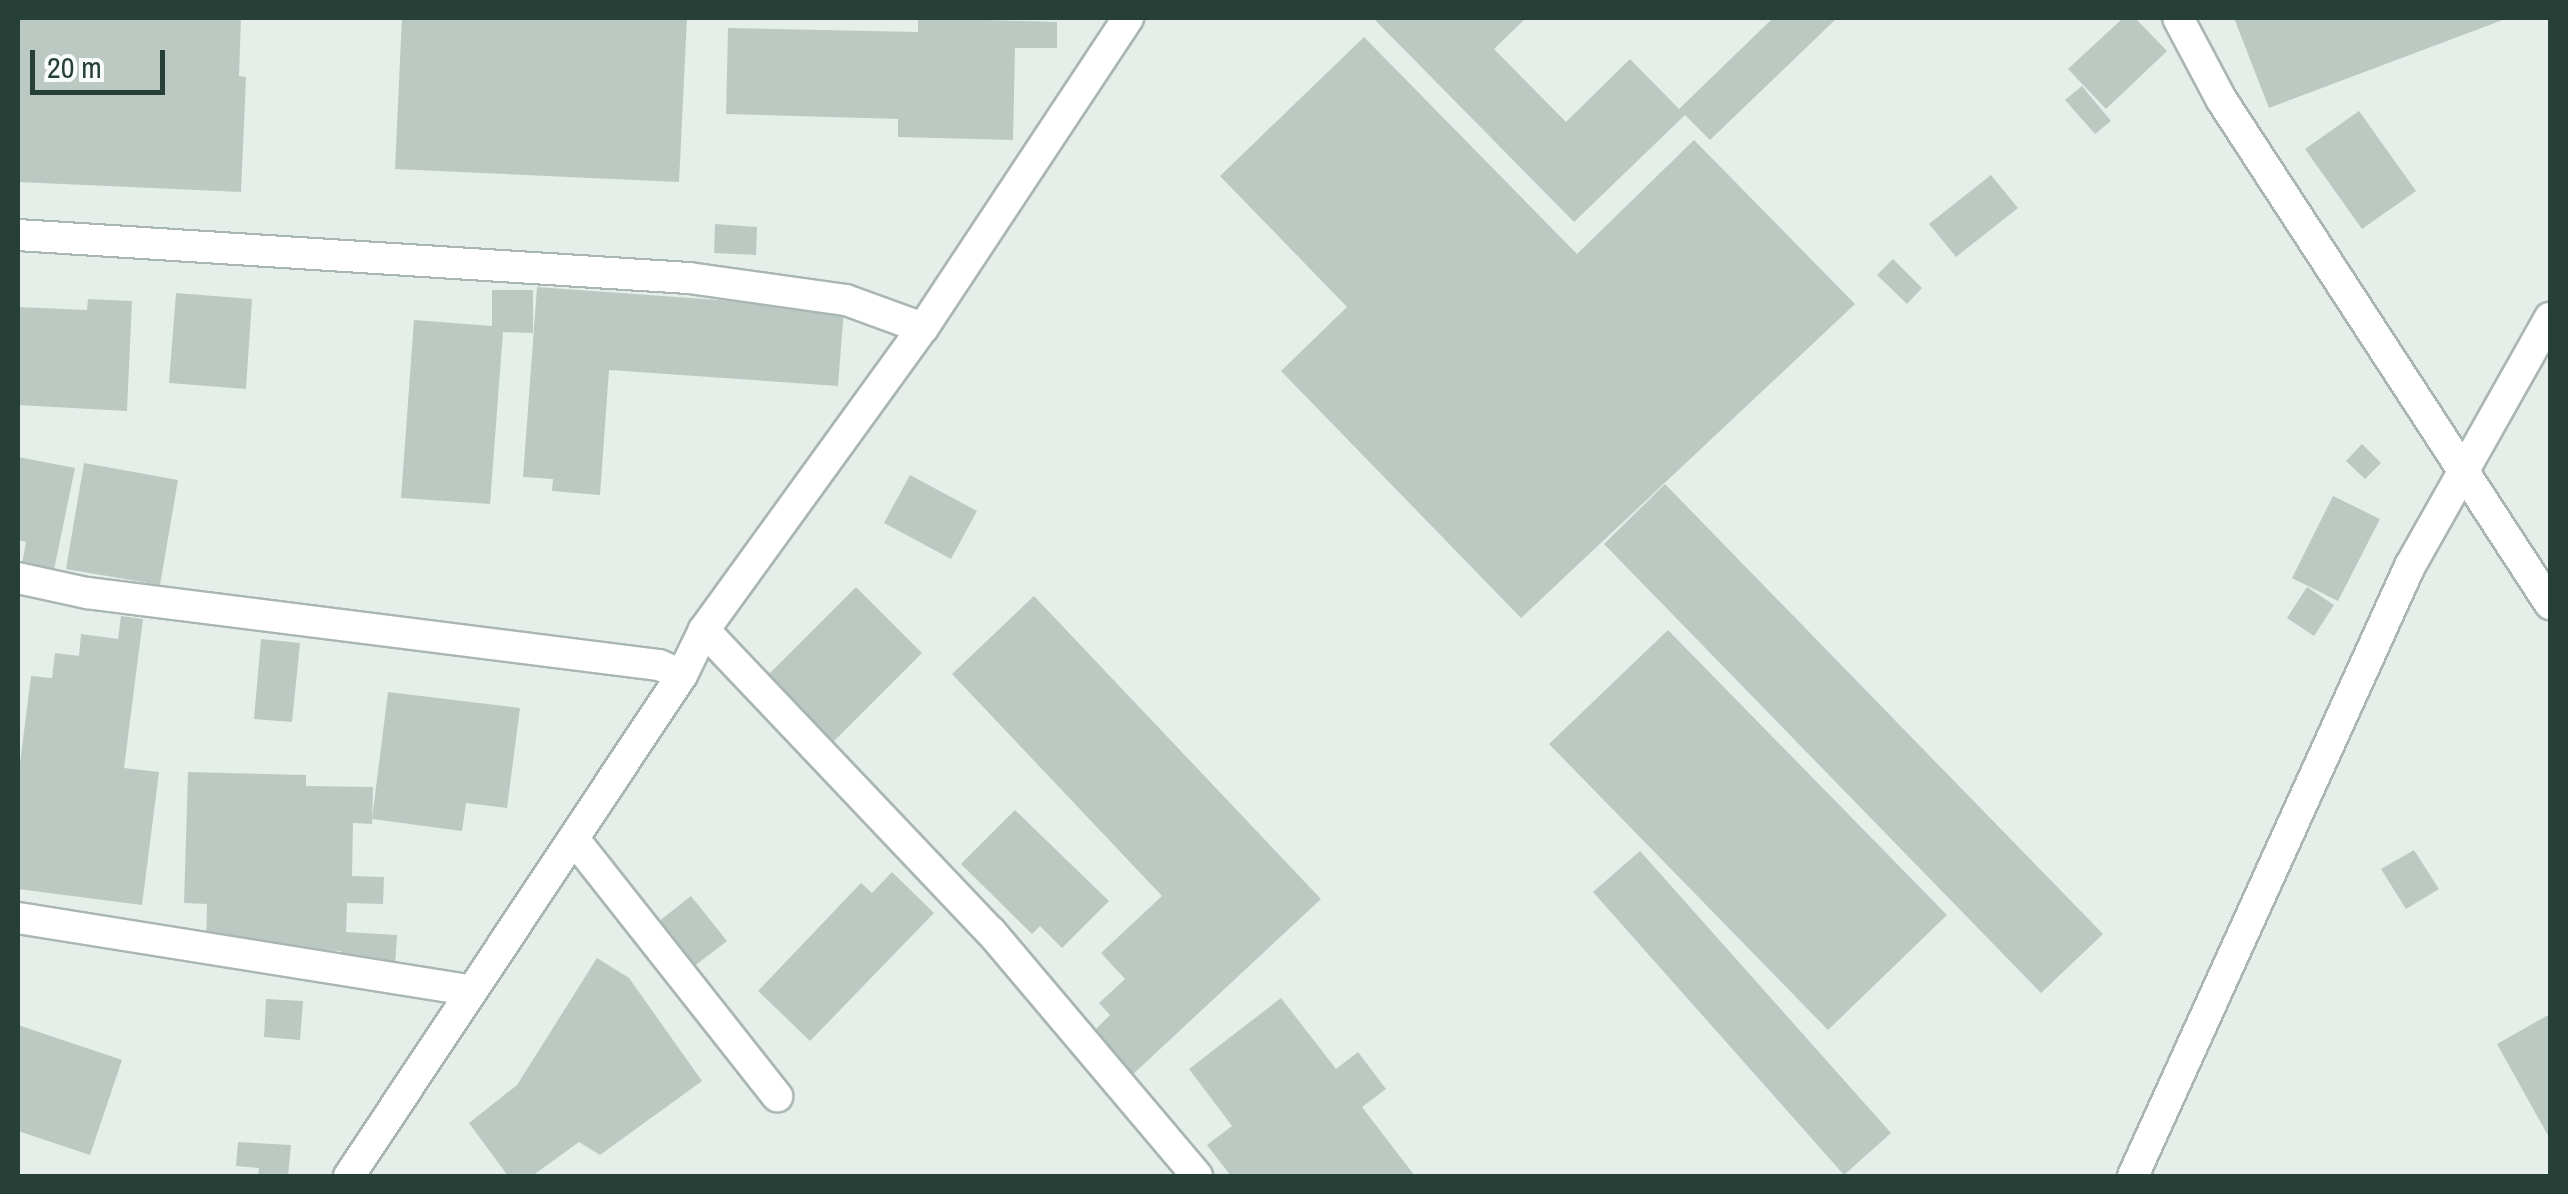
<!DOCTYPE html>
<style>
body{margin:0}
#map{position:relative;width:2568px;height:1194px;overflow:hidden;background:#e6eeea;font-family:"Archivo Narrow",sans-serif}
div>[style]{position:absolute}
.building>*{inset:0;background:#bcc9c3}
.roads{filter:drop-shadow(2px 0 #a9b6b1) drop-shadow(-2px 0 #a9b6b1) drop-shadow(0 2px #a9b6b1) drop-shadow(0 -2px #a9b6b1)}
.street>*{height:30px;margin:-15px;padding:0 15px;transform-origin:15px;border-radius:15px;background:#fff}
.secondary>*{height:30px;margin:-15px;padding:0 15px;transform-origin:15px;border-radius:15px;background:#fff}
span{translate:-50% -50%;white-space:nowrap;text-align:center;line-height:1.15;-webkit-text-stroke:10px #f7fbf9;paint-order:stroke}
.frame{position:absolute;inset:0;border:20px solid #264037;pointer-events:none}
.scale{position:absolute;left:30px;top:50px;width:135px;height:45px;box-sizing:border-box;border:5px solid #264037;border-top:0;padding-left:12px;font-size:30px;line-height:35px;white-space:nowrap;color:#264037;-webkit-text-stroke:8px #f7fbf9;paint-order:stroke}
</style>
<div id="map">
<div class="building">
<div style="clip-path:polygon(18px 18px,241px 18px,239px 76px,246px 77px,241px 192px,18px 182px)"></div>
<div style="clip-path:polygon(402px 18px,687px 18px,679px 182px,395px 169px)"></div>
<div style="clip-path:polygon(918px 18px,1057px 22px,1057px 48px,1015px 48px,1013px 140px,898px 137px,898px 119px,726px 114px,728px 28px,918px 32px)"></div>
<div style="clip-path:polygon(1373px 18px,1526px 18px,1494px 49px,1566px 122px,1630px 59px,1679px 109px,1773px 18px,1837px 18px,1710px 140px,1685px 115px,1574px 222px)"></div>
<div style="clip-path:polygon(2123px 18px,2135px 18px,2167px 51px,2106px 109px,2068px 69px)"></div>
<div style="clip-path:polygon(2234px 18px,2508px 18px,2269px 108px)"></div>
<div style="clip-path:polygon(1364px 37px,1577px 254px,1694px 140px,1855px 304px,1521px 618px,1281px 371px,1347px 307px,1220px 176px)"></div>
<div style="clip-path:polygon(2082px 86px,2111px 121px,2095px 134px,2065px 100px)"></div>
<div style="clip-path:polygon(2359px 111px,2416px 191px,2362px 229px,2305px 149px)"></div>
<div style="clip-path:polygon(1991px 175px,2018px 208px,1956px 257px,1929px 224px)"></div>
<div style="clip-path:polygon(715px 224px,757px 227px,756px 255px,714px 253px)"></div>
<div style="clip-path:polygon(1893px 259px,1922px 288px,1907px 304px,1877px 275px)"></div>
<div style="clip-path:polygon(537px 287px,844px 309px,838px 386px,609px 370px,600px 495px,552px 491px,553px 479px,523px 477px)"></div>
<div style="clip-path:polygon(492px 290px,533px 290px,533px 333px,503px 332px,490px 504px,401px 498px,414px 320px,492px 326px)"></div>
<div style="clip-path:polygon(176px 293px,252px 299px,246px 389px,169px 383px)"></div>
<div style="clip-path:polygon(88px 299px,132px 301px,127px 411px,18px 405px,18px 307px,87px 310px)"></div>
<div style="clip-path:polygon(2362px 444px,2381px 463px,2365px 479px,2346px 461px)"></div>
<div style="clip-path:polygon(18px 457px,75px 468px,54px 570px,22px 564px,26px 542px,18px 540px)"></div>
<div style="clip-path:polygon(84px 463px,178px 480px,160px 585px,66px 569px)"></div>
<div style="clip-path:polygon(910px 475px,977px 511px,951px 559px,884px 523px)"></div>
<div style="clip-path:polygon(1665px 484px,2103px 934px,2041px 993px,1604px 544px)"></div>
<div style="clip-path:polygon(2333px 496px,2380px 519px,2338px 601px,2292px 578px)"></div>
<div style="clip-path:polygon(856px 587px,922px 653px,831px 744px,765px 678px)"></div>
<div style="clip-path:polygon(2307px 587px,2334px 605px,2314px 636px,2287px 618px)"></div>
<div style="clip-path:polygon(1034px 596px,1321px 899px,1130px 1077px,1090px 1035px,1110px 1015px,1099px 1003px,1125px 979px,1101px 953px,1162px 896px,952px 674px)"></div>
<div style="clip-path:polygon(121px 616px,143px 619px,124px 768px,159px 772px,142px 905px,18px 889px,18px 779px,31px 676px,52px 678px,55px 653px,79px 656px,81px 634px,118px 639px)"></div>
<div style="clip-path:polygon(1668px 630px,1947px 915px,1828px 1030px,1549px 744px)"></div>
<div style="clip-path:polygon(261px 639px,300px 643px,292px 722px,254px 719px)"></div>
<div style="clip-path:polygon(388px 692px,520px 708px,507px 808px,466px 803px,462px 831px,372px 819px)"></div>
<div style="clip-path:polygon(188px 772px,306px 775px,306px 786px,373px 787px,372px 824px,353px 823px,352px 876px,384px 877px,383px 904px,347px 903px,346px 932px,397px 935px,395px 967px,341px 964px,341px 951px,206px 948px,207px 904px,184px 903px)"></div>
<div style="clip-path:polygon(1015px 810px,1109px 901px,1062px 948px,1040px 926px,1032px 934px,961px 864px)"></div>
<div style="clip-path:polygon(2414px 850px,2439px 889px,2406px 909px,2381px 869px)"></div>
<div style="clip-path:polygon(1640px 851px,1891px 1133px,1844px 1175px,1593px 892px)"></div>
<div style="clip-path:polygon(892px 872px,934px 913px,810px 1041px,758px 991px,861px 883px,872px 893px)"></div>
<div style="clip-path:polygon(691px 896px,727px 941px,693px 967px,658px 922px)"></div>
<div style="clip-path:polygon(597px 958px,629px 978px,702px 1081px,600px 1155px,579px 1142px,532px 1176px,508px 1176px,469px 1123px,517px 1085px)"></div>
<div style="clip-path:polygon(1281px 998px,1336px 1069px,1358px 1052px,1386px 1089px,1362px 1107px,1415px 1176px,1231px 1176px,1207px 1145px,1232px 1126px,1189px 1069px)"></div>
<div style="clip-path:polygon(266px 999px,303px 1001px,300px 1040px,264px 1037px)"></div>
<div style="clip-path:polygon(2550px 1014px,2550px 1139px,2497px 1044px)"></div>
<div style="clip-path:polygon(18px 1025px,122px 1060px,90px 1155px,18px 1131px)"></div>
<div style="clip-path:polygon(238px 1142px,291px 1145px,288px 1176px,258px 1176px,259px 1168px,236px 1166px)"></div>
</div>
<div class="roads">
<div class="street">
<div style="left:2178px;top:18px;width:92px;rotate:62deg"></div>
<div style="left:2221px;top:99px;width:603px;rotate:56.92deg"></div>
<div style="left:18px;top:235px;width:672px;rotate:3.67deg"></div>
<div style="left:689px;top:278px;width:159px;rotate:8deg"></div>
<div style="left:846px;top:300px;width:82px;rotate:20deg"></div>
<div style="left:18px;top:578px;width:71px;rotate:12.3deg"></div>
<div style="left:87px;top:593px;width:577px;rotate:7.17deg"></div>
<div style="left:659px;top:665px;width:25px;rotate:23deg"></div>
<div style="left:704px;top:630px;width:417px;rotate:46.5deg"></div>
<div style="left:991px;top:932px;width:319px;rotate:49.8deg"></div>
<div style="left:574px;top:839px;width:328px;rotate:51.7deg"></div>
<div style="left:18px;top:918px;width:458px;rotate:9.1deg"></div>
</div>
<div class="secondary">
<div style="left:349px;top:1176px;width:602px;rotate:-56.39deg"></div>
<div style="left:682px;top:675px;width:50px;rotate:-63.9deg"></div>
<div style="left:704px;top:630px;width:373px;rotate:-54.1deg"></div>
<div style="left:923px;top:328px;width:372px;rotate:-56.5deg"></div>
<div style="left:2133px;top:1176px;width:670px;rotate:-65.58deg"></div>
<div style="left:2410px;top:566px;width:285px;rotate:-60.6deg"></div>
</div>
</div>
<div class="frame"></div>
<div class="scale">20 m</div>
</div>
